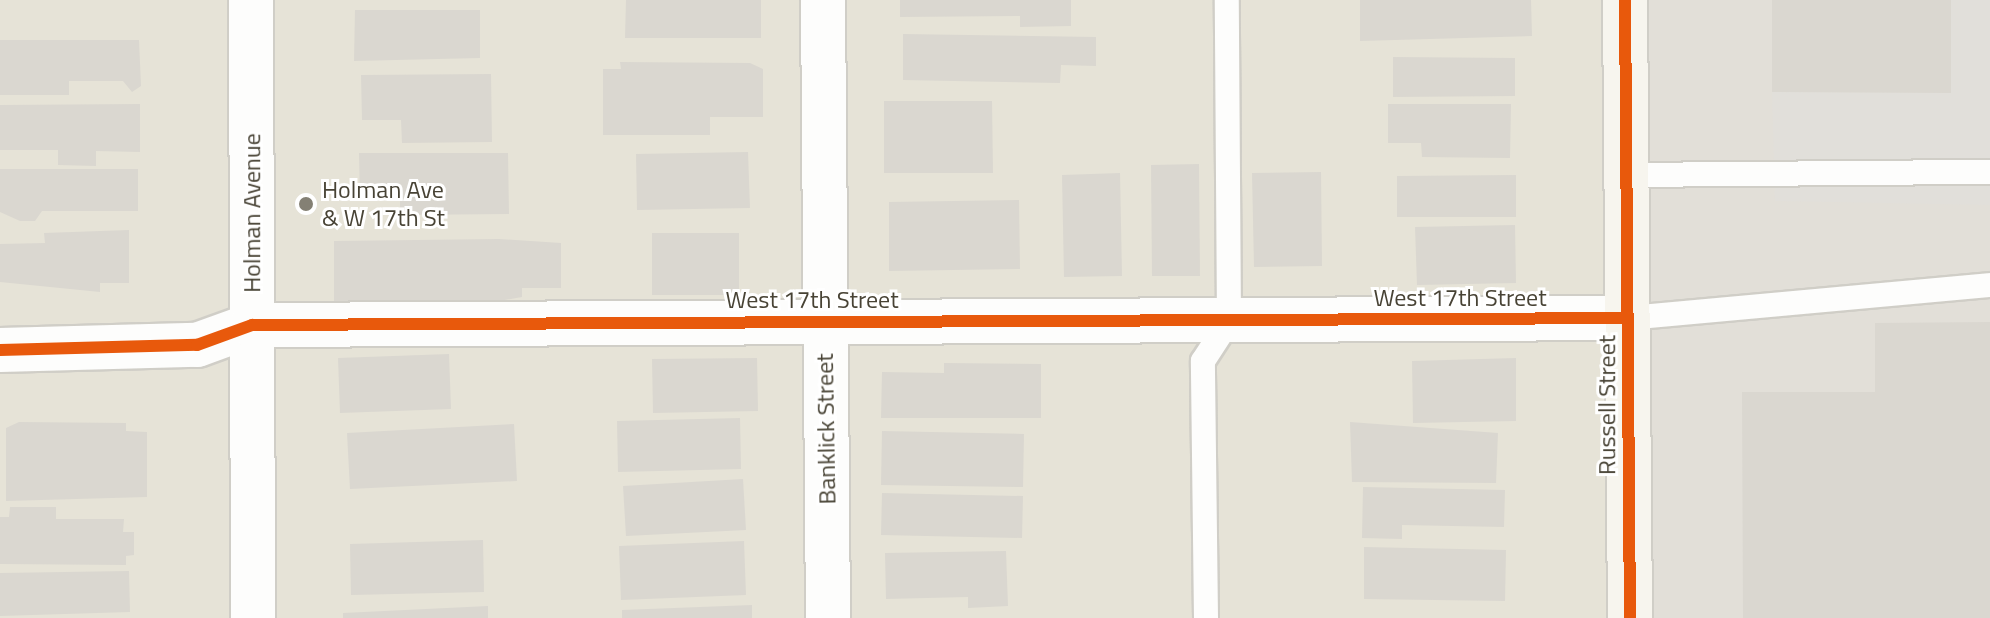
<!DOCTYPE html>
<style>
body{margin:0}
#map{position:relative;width:1990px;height:618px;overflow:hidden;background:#f2f0ea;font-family:"Titillium Web",sans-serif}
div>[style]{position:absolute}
.residential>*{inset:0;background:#e6e3d7}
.industrial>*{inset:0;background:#e2dfd8}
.parking>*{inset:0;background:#e1dfda}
.building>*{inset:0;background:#dad7d0}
.roads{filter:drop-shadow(2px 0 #d0cec7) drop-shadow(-2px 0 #d0cec7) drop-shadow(0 2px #d0cec7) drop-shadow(0 -2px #d0cec7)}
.lane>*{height:24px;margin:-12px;padding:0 12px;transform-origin:12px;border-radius:12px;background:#fdfdfc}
.street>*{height:44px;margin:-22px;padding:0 22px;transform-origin:22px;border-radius:22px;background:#fdfdfc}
.secondary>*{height:44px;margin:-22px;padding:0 22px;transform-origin:22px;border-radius:22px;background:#f7f5ee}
.cycleway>*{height:12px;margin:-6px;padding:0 6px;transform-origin:6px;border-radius:6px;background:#e8590c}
.dots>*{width:22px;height:22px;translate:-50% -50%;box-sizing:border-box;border:4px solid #fff;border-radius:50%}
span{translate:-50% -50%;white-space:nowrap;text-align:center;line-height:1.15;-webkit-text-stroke:6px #fff;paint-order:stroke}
.poi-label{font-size:24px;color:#484335}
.left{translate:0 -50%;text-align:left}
.street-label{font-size:24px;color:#484335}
</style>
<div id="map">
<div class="residential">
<div style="clip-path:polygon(0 0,1625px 0,1630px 618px,0 618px)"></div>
</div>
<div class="industrial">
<div style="clip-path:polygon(1625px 0,1990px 0,1990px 618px,1630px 618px)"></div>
</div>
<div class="parking">
<div style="clip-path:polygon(1951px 0,1990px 0,1990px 205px,1775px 201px,1772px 92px,1951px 93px)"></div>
</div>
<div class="building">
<div style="clip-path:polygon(626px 0,761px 0,761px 38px,625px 38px)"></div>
<div style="clip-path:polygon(900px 0,1071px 0,1071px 26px,1020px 27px,1020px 16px,900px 17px)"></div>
<div style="clip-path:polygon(1360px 0,1531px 0,1532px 36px,1360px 41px)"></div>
<div style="clip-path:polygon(1772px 0,1951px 0,1951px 93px,1772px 92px)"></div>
<div style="clip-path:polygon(355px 10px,480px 10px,480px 58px,354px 61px)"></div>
<div style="clip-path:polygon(903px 34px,1096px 37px,1096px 66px,1061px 65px,1060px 83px,903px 80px)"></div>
<div style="clip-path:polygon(0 40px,139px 40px,141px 86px,132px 92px,123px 81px,69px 81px,69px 95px,0 95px)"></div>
<div style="clip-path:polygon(1393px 57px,1515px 58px,1515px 96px,1393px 97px)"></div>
<div style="clip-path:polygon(620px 62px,750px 63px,763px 69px,763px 117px,710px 117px,710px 135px,603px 135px,603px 69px,621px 69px)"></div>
<div style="clip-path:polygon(491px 74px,492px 142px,402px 143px,401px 120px,362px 120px,361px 75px)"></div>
<div style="clip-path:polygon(884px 101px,992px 101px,993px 173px,884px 173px)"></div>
<div style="clip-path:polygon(140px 104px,140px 152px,96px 151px,96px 166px,58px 165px,58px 150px,0 150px,0 105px)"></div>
<div style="clip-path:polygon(1388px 104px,1511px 104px,1510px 158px,1422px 157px,1421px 143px,1388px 143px)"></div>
<div style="clip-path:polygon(748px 152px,750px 208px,637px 210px,636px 154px)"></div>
<div style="clip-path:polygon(359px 153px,508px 153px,509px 214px,400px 215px,400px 199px,360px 199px)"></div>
<div style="clip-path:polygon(1199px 164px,1200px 276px,1152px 276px,1151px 165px)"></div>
<div style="clip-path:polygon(0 169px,138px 169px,138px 211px,42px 211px,35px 221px,20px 221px,0 212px)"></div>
<div style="clip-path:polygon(1321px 172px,1322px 266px,1254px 267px,1252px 173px)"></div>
<div style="clip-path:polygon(1120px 173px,1122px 276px,1064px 277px,1062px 175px)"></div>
<div style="clip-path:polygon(1516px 175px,1516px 217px,1397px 217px,1397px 176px)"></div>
<div style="clip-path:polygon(1019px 200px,1020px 269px,889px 271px,889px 202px)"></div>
<div style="clip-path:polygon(1515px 225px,1516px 283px,1417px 285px,1415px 227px)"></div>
<div style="clip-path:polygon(129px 230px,129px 283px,100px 283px,100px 292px,0 282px,0 244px,45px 243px,44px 233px)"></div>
<div style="clip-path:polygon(652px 233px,739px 233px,739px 295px,652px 295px)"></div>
<div style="clip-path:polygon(499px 239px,561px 243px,561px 288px,522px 288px,522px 297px,499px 301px,334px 303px,334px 241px)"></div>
<div style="clip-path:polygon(1990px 322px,1990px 618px,1743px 618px,1742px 392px,1875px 392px,1875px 323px)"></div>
<div style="clip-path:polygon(449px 354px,451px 409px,340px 413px,338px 358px)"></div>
<div style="clip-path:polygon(757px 358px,758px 411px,653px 413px,652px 359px)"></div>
<div style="clip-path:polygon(1516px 358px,1516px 421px,1413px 423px,1412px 361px)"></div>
<div style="clip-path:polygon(944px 363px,1041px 364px,1041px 418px,881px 418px,882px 372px,944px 373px)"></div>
<div style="clip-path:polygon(740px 418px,741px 469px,618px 472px,617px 421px)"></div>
<div style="clip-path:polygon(19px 422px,126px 423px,126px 431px,147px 432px,147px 497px,6px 501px,6px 428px)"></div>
<div style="clip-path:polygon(1350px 422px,1498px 433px,1496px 483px,1352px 482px)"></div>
<div style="clip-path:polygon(514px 424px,517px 481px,350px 489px,347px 433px)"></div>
<div style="clip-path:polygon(882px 431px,1024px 434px,1023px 487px,881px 485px)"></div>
<div style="clip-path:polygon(743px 479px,746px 530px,626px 536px,623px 486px)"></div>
<div style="clip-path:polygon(1363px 487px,1505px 490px,1504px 527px,1402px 525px,1402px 539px,1362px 538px)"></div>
<div style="clip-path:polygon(882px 493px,1023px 496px,1022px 538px,881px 535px)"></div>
<div style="clip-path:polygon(10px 507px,56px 507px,56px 519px,124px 519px,123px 532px,134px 532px,134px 555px,126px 556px,126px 565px,0 564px,0 517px,9px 517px)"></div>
<div style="clip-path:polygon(483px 540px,484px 592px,351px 595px,350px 544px)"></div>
<div style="clip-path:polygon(744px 541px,746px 595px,621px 600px,619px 546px)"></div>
<div style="clip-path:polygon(1364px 547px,1506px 550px,1505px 601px,1364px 599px)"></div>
<div style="clip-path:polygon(1006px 551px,1008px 606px,968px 608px,968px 597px,886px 599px,885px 553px)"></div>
<div style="clip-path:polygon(129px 571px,130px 612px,0 616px,0 573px)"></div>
<div style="clip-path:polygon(752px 605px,752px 618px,622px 618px,622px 610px)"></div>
<div style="clip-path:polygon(488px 606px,488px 618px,343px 618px,343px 613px)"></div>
</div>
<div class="roads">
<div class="lane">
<div style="left:1627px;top:175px;width:363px;rotate:-0.5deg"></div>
<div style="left:1628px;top:318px;width:364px;rotate:-5.2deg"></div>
<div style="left:1206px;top:618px;width:257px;rotate:-90.7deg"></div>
<div style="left:1203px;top:361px;width:48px;rotate:-57deg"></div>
<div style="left:1229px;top:321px;width:321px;rotate:-90.4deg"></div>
</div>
<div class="street">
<div style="left:251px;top:0;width:618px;rotate:89.81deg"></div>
<div style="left:823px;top:0;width:618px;rotate:89.54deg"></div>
<div style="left:0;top:350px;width:197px;rotate:-1.5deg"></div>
<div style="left:197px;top:345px;width:59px;rotate:-20deg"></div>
<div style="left:252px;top:325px;width:1376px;rotate:-0.29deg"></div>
</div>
<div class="secondary">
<div style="left:1625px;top:0;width:618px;rotate:89.54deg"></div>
</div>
</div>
<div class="cycleway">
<div style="left:1625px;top:0;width:618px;rotate:89.54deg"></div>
<div style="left:0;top:350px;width:197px;rotate:-1.5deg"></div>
<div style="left:197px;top:345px;width:59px;rotate:-20deg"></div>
<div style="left:252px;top:325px;width:1376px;rotate:-0.29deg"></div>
</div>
<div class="dots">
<div style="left:306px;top:204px;background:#848074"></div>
</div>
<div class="poi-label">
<span class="left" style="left:322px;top:204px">Holman Ave<br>&amp; W 17th St</span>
</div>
<div class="street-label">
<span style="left:252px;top:213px;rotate:-90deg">Holman Avenue</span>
<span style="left:1460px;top:298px">West 17th Street</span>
<span style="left:812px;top:300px">West 17th Street</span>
<span style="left:1607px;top:405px;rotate:-90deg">Russell Street</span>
<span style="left:826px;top:429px;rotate:-91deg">Banklick Street</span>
</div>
</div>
